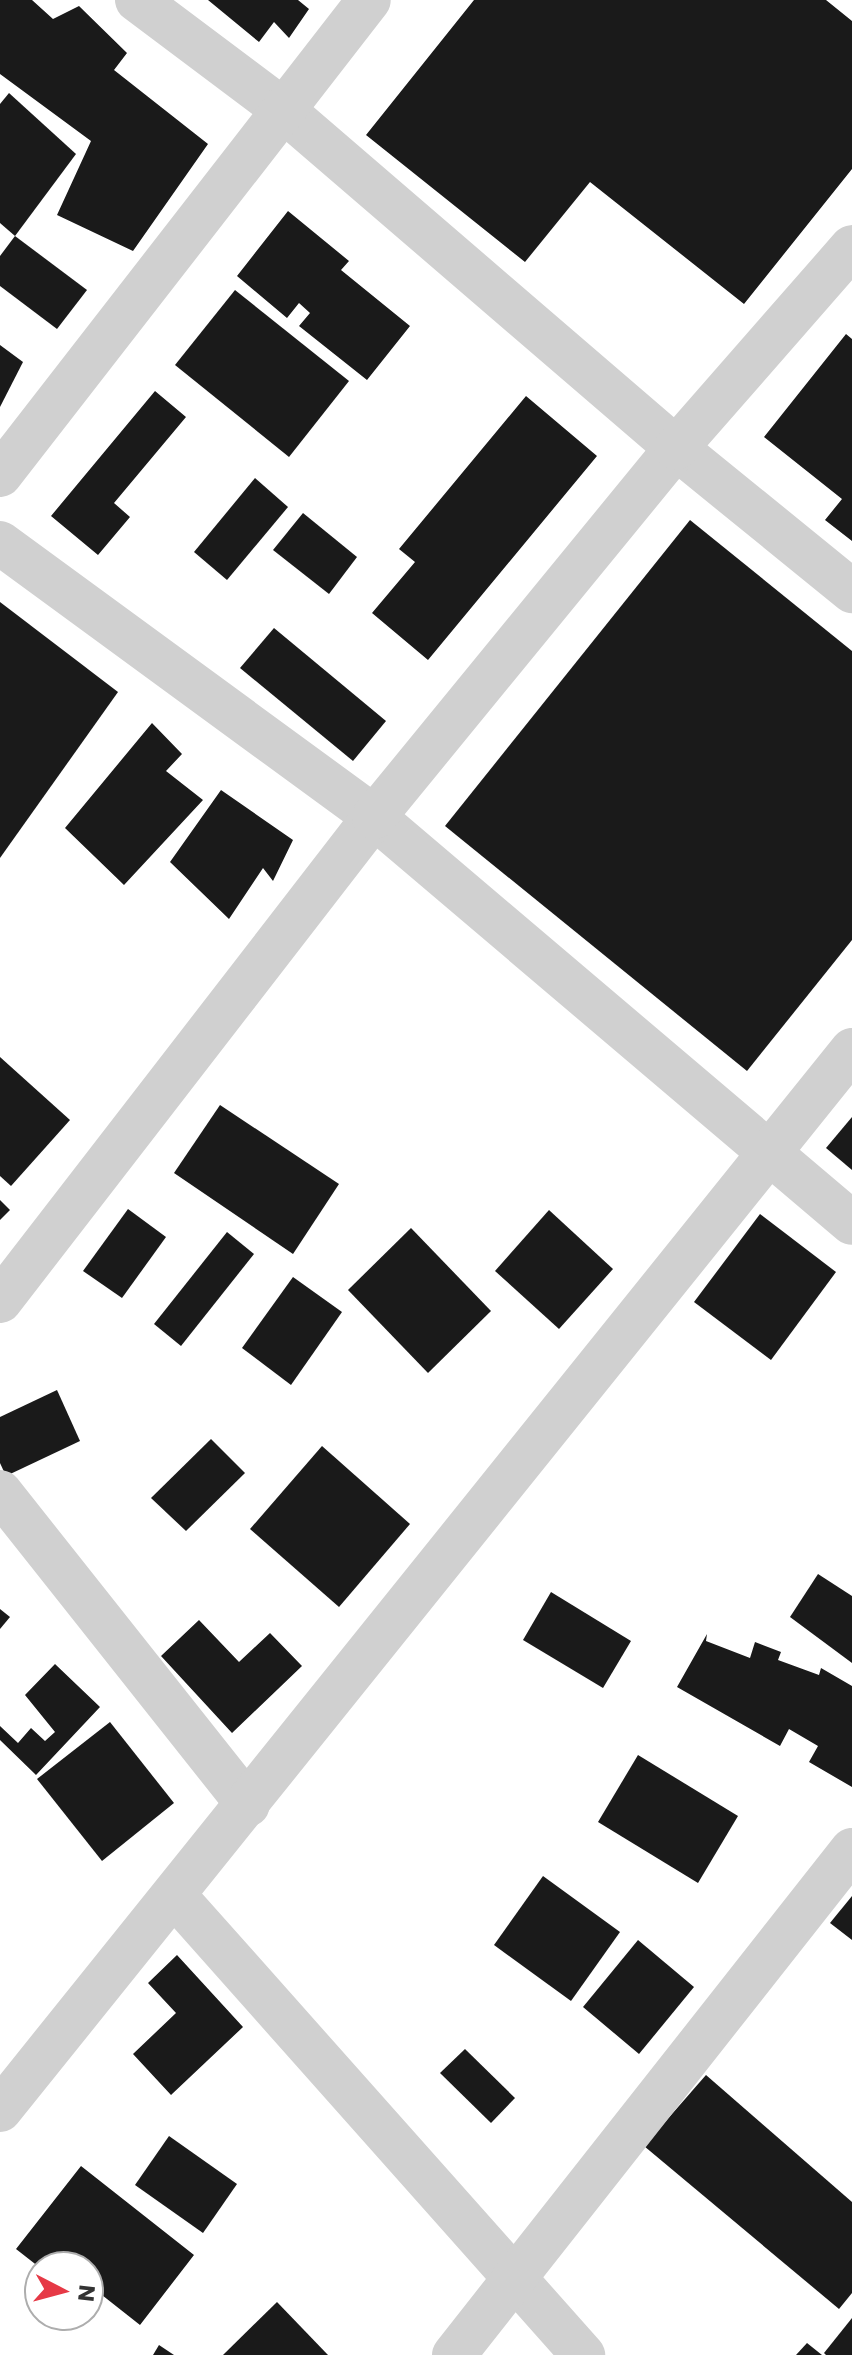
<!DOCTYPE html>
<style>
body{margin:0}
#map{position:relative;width:852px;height:2355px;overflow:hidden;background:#fff;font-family:Poppins,sans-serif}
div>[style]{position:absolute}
.building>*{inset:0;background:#1a1a1a}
.minor>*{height:44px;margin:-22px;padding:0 22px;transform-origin:22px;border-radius:22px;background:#d0d0d0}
span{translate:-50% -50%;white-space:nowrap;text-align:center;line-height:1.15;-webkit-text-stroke:8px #fff;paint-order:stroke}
.north{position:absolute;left:24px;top:2251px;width:80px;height:80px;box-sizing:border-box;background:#fff;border:2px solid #adadad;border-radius:50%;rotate:96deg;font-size:22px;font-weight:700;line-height:32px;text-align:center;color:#333}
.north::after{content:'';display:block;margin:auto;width:28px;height:36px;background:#e63946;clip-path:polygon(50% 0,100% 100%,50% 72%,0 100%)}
</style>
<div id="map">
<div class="building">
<div style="clip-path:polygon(0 0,32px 0,53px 19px,79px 6px,127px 53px,114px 70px,208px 144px,133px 251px,57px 215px,91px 141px,0 74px)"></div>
<div style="clip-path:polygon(208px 0,298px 0,309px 9px,289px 38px,274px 22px,259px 42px)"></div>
<div style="clip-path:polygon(474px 0,826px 0,852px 21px,852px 169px,744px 304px,590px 182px,525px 262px,366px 135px)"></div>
<div style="clip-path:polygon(9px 93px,76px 154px,15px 236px,0 223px,0 104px)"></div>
<div style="clip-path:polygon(288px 211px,349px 261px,341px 270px,410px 326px,367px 380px,299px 326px,310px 313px,299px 303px,287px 318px,237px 276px)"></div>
<div style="clip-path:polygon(15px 236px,87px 290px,57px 329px,0 286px,0 256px)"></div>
<div style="clip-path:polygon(235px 290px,349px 381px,289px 457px,175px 365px)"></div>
<div style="clip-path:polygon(846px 334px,852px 339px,852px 541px,825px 520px,842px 499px,764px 437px)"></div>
<div style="clip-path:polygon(0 345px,23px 362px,0 407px)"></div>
<div style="clip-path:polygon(155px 391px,186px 417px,114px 503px,130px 517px,98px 555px,51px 516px)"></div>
<div style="clip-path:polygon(526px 396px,597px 456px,428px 660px,372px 613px,415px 562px,399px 549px)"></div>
<div style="clip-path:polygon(255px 478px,288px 507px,227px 580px,194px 552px)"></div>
<div style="clip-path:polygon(303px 513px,357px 557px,329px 594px,273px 550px)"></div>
<div style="clip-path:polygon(690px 520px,852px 651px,852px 940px,747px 1071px,445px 826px)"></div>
<div style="clip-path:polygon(0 602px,118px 692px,0 858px)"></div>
<div style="clip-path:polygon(274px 628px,386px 721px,353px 761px,240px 668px)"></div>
<div style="clip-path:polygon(152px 723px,182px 754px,166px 771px,203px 800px,124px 885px,65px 828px)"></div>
<div style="clip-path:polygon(221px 790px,293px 840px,273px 881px,263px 868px,229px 919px,170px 862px)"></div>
<div style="clip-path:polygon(0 1057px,70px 1120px,11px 1186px,0 1176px)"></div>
<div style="clip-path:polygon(220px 1105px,339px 1184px,293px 1254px,174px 1173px)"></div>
<div style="clip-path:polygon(852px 1117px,852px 1170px,826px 1148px)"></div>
<div style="clip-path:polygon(0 1200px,10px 1210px,0 1220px)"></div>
<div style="clip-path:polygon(128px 1209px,166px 1237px,122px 1298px,83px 1271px)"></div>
<div style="clip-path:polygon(549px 1210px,613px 1269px,559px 1329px,495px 1271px)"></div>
<div style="clip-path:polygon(760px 1214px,836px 1272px,771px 1360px,694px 1302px)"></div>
<div style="clip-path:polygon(411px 1228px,491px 1311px,428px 1373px,348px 1290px)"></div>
<div style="clip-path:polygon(227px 1232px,254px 1254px,181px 1346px,154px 1324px)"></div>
<div style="clip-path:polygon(293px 1277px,342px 1312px,291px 1385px,242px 1348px)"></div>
<div style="clip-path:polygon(57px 1390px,80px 1441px,6px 1476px,0 1463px,0 1417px)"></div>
<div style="clip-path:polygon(211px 1439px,245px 1473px,186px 1531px,151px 1498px)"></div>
<div style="clip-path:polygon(322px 1446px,410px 1524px,339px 1607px,250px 1529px)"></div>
<div style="clip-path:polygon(818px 1574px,852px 1596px,852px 1663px,790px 1617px)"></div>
<div style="clip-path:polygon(551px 1592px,631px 1641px,603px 1688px,523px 1640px)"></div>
<div style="clip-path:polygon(0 1609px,10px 1617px,0 1629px)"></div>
<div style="clip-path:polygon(199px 1620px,239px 1662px,270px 1633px,302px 1666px,232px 1733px,161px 1656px)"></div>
<div style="clip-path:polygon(707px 1634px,706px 1641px,750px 1658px,755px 1642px,781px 1652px,778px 1660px,819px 1675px,821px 1668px,852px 1686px,852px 1787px,809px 1762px,818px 1746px,789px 1729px,780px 1746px,677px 1687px)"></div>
<div style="clip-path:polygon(55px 1664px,100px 1707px,36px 1775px,0 1740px,0 1726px,18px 1743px,31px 1728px,45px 1741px,55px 1732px,25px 1695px)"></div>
<div style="clip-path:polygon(110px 1722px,174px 1803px,102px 1861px,37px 1779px)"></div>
<div style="clip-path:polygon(638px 1755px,738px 1816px,698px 1883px,598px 1822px)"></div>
<div style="clip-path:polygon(543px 1876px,620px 1932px,571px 2001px,494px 1945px)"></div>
<div style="clip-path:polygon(852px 1896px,852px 1940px,830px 1923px)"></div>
<div style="clip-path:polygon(638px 1940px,694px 1987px,639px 2054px,583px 2007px)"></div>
<div style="clip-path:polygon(177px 1955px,243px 2027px,171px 2095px,133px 2054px,176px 2013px,148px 1983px)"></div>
<div style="clip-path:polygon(465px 2049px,515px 2098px,491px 2123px,440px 2073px)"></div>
<div style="clip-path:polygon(706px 2075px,852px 2202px,852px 2293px,839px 2309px,644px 2146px)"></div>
<div style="clip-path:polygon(169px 2136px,237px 2184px,203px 2233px,135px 2185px)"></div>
<div style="clip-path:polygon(81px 2166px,194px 2255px,140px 2325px,88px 2284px,88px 2267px,39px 2267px,16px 2249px)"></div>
<div style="clip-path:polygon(277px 2302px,328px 2355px,223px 2355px)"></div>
<div style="clip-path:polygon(852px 2318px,852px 2355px,826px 2355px,824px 2353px)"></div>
<div style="clip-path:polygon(807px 2343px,822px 2355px,796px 2355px)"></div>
<div style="clip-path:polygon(159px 2345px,174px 2355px,153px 2355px)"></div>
</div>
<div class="minor">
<div style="left:137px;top:0;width:181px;rotate:36.9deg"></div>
<div style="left:282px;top:109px;width:520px;rotate:40.71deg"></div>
<div style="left:676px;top:448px;width:227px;rotate:39.1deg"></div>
<div style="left:0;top:475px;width:601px;rotate:-52.16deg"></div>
<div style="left:0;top:543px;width:464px;rotate:36.2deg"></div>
<div style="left:374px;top:817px;width:627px;rotate:40.34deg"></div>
<div style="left:0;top:1301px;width:612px;rotate:-52.31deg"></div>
<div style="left:374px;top:817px;width:477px;rotate:-50.7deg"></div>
<div style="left:676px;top:448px;width:267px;rotate:-48.8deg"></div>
<div style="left:0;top:1492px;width:399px;rotate:51.6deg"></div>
<div style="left:174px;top:1895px;width:616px;rotate:48.36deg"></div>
<div style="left:0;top:2110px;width:1360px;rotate:-51.21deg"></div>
<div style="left:454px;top:2355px;width:643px;rotate:-51.76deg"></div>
</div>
<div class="north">N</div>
</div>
